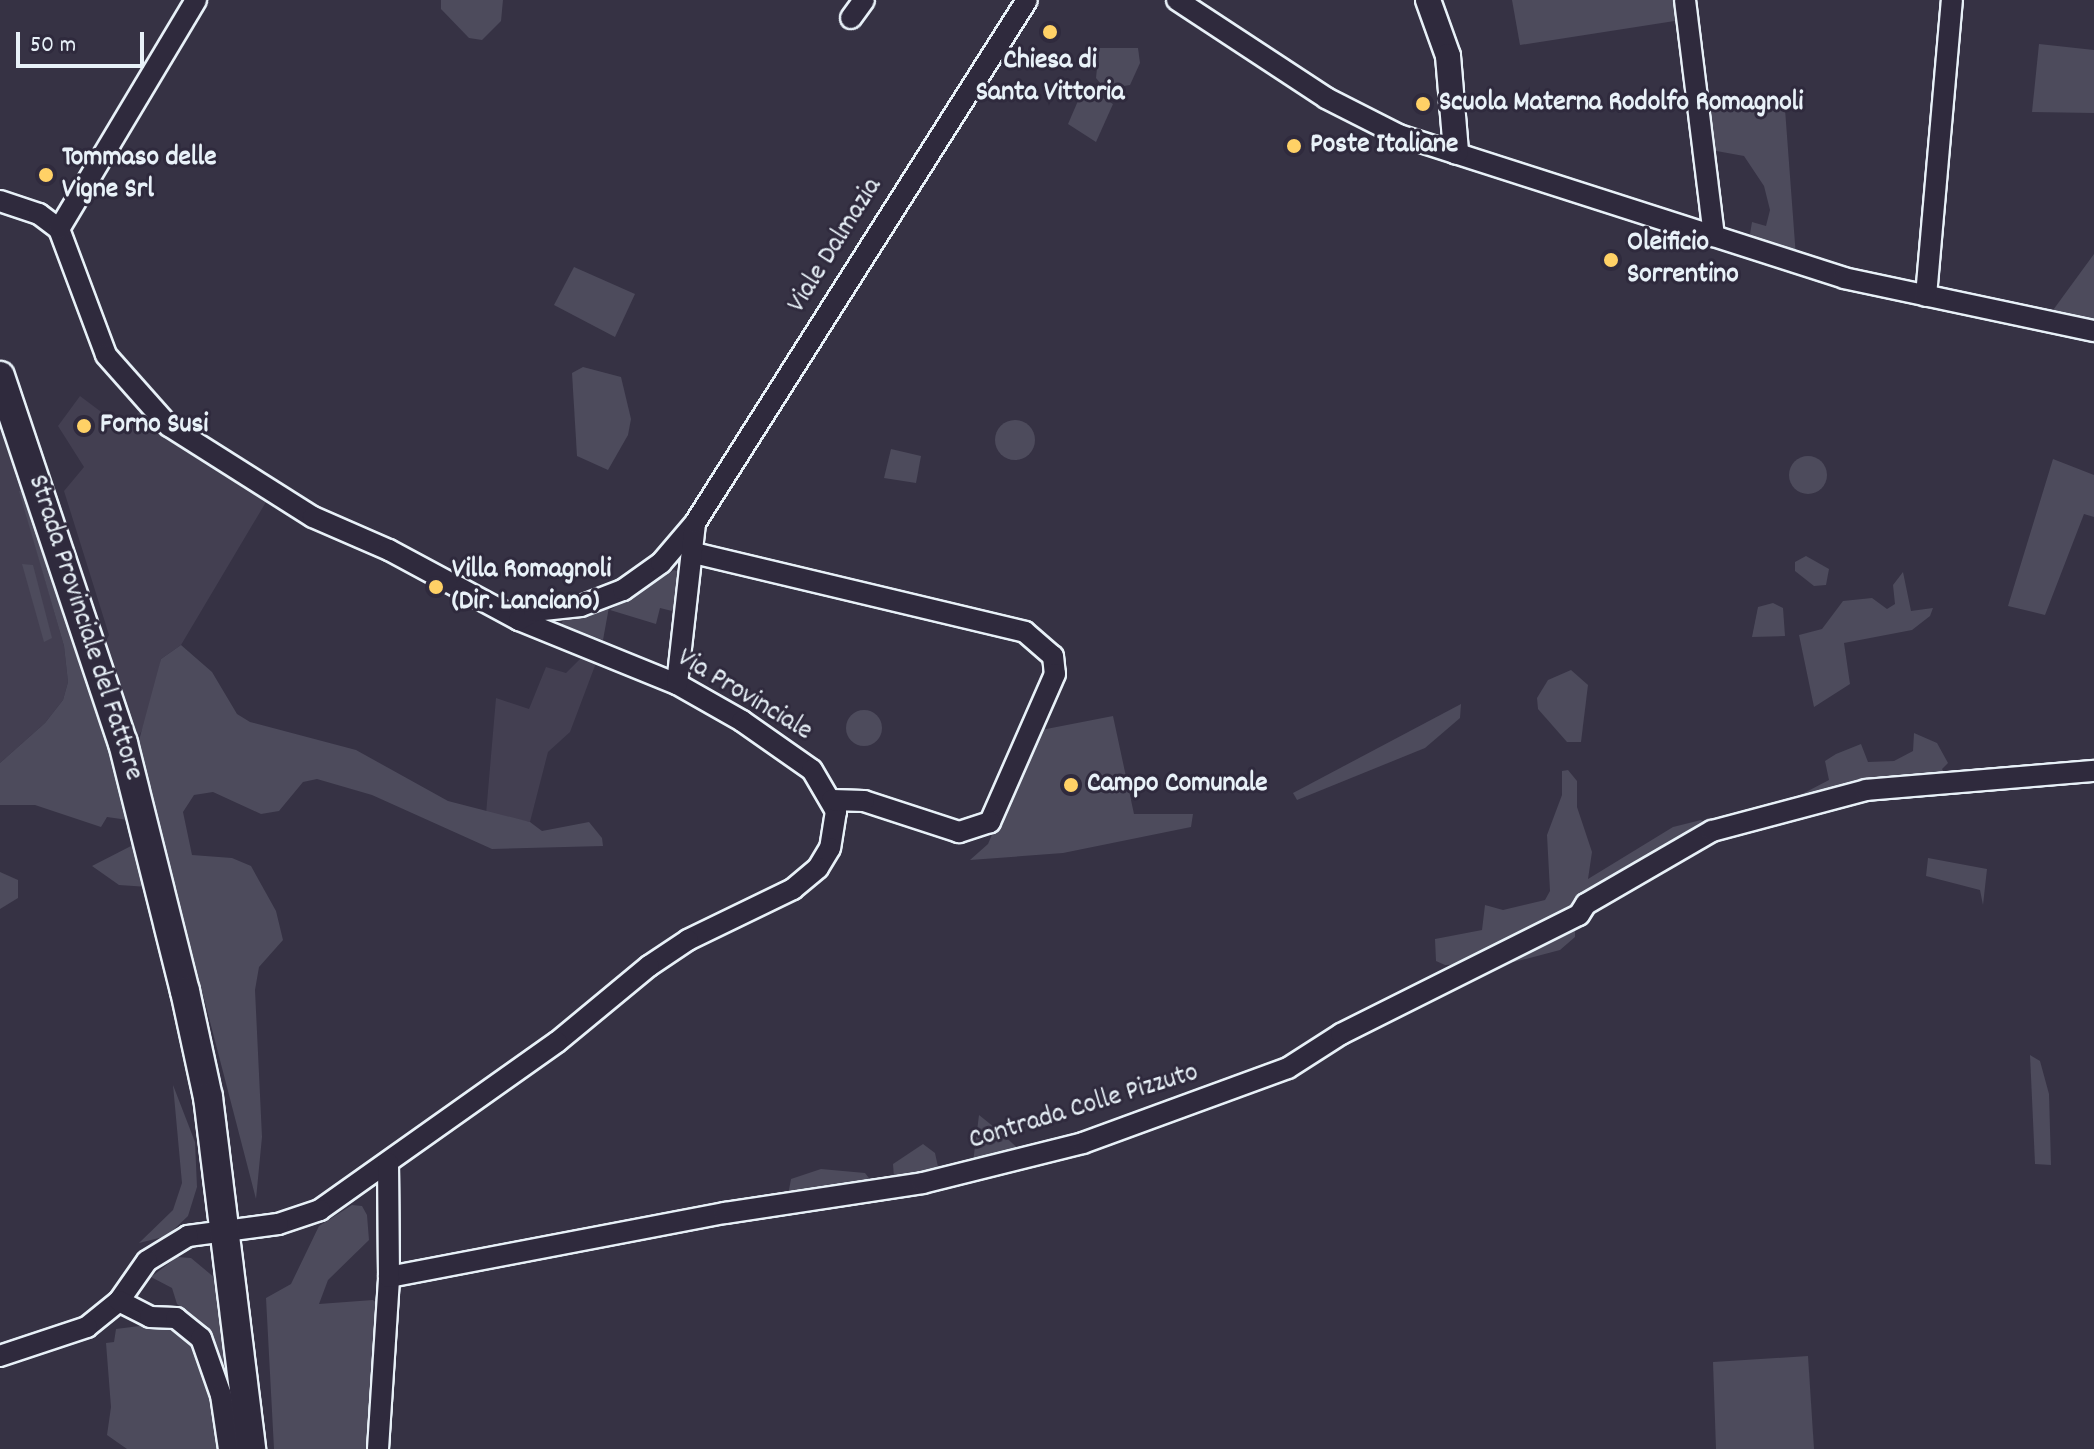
<!DOCTYPE html>
<style>
body{margin:0}
#map{position:relative;width:2094px;height:1449px;overflow:hidden;background:#363244;font-family:Dekko,sans-serif}
div>[style]{position:absolute}
.built>*{inset:0;background:#433f51}
.green>*{inset:0;background:#4d4b5c}
.round{border-radius:50%}
.roads{filter:drop-shadow(2px 0 #e8f1f8) drop-shadow(-2px 0 #e8f1f8) drop-shadow(0 2px #e8f1f8) drop-shadow(0 -2px #e8f1f8)}
.minor>*{height:20px;margin:-10px;padding:0 10px;transform-origin:10px;border-radius:10px;background:#2f2a3d}
.tertiary>*{height:24px;margin:-12px;padding:0 12px;transform-origin:12px;border-radius:12px;background:#2f2a3d}
.secondary>*{height:28px;margin:-14px;padding:0 14px;transform-origin:14px;border-radius:14px;background:#2f2a3d}
.dots>*{width:22px;height:22px;translate:-50% -50%;box-sizing:border-box;border:4px solid #2f2a3d;border-radius:50%}
span{translate:-50% -50%;white-space:nowrap;text-align:center;line-height:1.15;-webkit-text-stroke:6px #2f2a3d;paint-order:stroke}
.poi-label{font-size:28px;color:#e8f1f8;font-weight:700}
.left{translate:0 -50%;text-align:left}
.street-label{font-size:28px;color:#e8f1f8}
.scale{position:absolute;left:16px;top:32px;width:128px;height:36px;box-sizing:border-box;border:4px solid #e8f1f8;border-top:0;padding-left:10px;font-size:24px;line-height:28px;white-space:nowrap;color:#e8f1f8;-webkit-text-stroke:6px #2f2a3d;paint-order:stroke}
</style>
<div id="map">
<div class="built">
<div style="clip-path:polygon(80px 396px,124px 429px,140px 411px,188px 451px,269px 497px,181px 645px,161px 659px,151px 713px,134px 745px,104px 645px,109px 635px,64px 491px,84px 467px,58px 426px)"></div>
<div style="clip-path:polygon(0 404px,30px 490px,20px 492px,64px 646px,68px 682px,63px 700px,45px 723px,0 763px)"></div>
<div style="clip-path:polygon(581px 658px,596px 663px,570px 732px,548px 752px,530px 822px,486px 814px,496px 698px,529px 709px,546px 667px,566px 673px)"></div>
</div>
<div class="green">
<div style="clip-path:polygon(441px 0,503px 0,501px 21px,482px 40px,469px 38px,441px 9px)"></div>
<div style="clip-path:polygon(1512px 0,1679px 0,1681px 20px,1520px 45px)"></div>
<div style="clip-path:polygon(2039px 44px,2094px 50px,2094px 113px,2032px 112px)"></div>
<div style="clip-path:polygon(1099px 48px,1138px 48px,1140px 63px,1130px 85px,1105px 89px,1096px 78px)"></div>
<div style="clip-path:polygon(1084px 87px,1113px 104px,1096px 142px,1068px 124px)"></div>
<div style="clip-path:polygon(1704px 96px,1785px 109px,1796px 257px,1749px 240px,1752px 222px,1766px 226px,1770px 210px,1764px 186px,1744px 156px,1711px 150px)"></div>
<div style="clip-path:polygon(2094px 254px,2094px 328px,2048px 317px)"></div>
<div style="clip-path:polygon(574px 267px,635px 294px,615px 337px,554px 305px)"></div>
<div style="clip-path:polygon(583px 367px,621px 377px,631px 419px,628px 435px,608px 470px,577px 456px,572px 373px)"></div>
<div class="round" style="left:995px;top:420px;width:40px;height:40px"></div>
<div style="clip-path:polygon(891px 449px,921px 456px,916px 483px,884px 478px)"></div>
<div class="round" style="left:1789px;top:456px;width:38px;height:38px"></div>
<div style="clip-path:polygon(2053px 459px,2094px 475px,2094px 517px,2084px 514px,2045px 615px,2008px 606px)"></div>
<div style="clip-path:polygon(30px 490px,121px 778px,148px 887px,119px 885px,92px 866px,131px 846px,134px 836px,128px 820px,107px 817px,101px 827px,35px 805px,0 805px,0 763px,45px 723px,63px 700px,68px 682px,64px 646px,19px 491px)"></div>
<div style="clip-path:polygon(1806px 556px,1829px 569px,1826px 585px,1814px 586px,1795px 571px,1795px 562px)"></div>
<div style="clip-path:polygon(22px 564px,33px 565px,52px 638px,44px 642px)"></div>
<div style="clip-path:polygon(674px 570px,682px 573px,672px 629px,672px 611px,660px 608px,656px 624px,610px 610px)"></div>
<div style="clip-path:polygon(1903px 572px,1911px 611px,1933px 608px,1930px 616px,1912px 630px,1844px 643px,1850px 684px,1814px 707px,1799px 635px,1822px 629px,1843px 601px,1872px 598px,1887px 609px,1895px 604px,1893px 585px)"></div>
<div style="clip-path:polygon(1773px 603px,1783px 608px,1785px 636px,1752px 637px,1758px 607px)"></div>
<div style="clip-path:polygon(609px 607px,603px 640px,561px 624px,564px 619px)"></div>
<div style="clip-path:polygon(181px 645px,212px 672px,237px 714px,250px 722px,356px 750px,448px 801px,530px 822px,542px 831px,589px 822px,602px 838px,603px 846px,492px 849px,372px 795px,317px 779px,303px 782px,279px 811px,261px 814px,213px 792px,194px 795px,183px 812px,192px 855px,232px 858px,251px 866px,276px 911px,283px 940px,259px 967px,255px 990px,262px 1137px,256px 1199px,138px 744px,161px 659px)"></div>
<div style="clip-path:polygon(1571px 670px,1588px 685px,1581px 742px,1567px 742px,1538px 709px,1537px 698px,1548px 680px)"></div>
<div style="clip-path:polygon(1461px 704px,1460px 718px,1425px 748px,1297px 800px,1293px 793px)"></div>
<div class="round" style="left:846px;top:710px;width:36px;height:36px"></div>
<div style="clip-path:polygon(1113px 716px,1134px 814px,1193px 814px,1191px 827px,1063px 853px,970px 860px,988px 844px,1036px 731px)"></div>
<div style="clip-path:polygon(1914px 733px,1937px 743px,1948px 763px,1942px 769px,1946px 776px,1781px 805px,1829px 780px,1825px 761px,1836px 754px,1861px 744px,1868px 762px,1894px 761px,1913px 751px)"></div>
<div style="clip-path:polygon(1568px 770px,1577px 781px,1577px 807px,1592px 852px,1588px 879px,1673px 827px,1701px 820px,1710px 826px,1575px 923px,1575px 937px,1560px 950px,1514px 962px,1445px 965px,1436px 961px,1435px 939px,1482px 930px,1485px 905px,1503px 910px,1545px 900px,1550px 891px,1547px 835px,1562px 795px,1562px 771px)"></div>
<div style="clip-path:polygon(1928px 858px,1987px 869px,1983px 905px,1980px 890px,1926px 876px)"></div>
<div style="clip-path:polygon(0 872px,18px 880px,18px 898px,0 909px)"></div>
<div style="clip-path:polygon(2030px 1055px,2040px 1061px,2049px 1094px,2051px 1165px,2035px 1164px)"></div>
<div style="clip-path:polygon(173px 1085px,195px 1142px,197px 1187px,188px 1216px,167px 1236px,139px 1243px,173px 1210px,182px 1183px)"></div>
<div style="clip-path:polygon(979px 1115px,999px 1131px,1023px 1153px,972px 1170px)"></div>
<div style="clip-path:polygon(923px 1144px,935px 1153px,940px 1176px,894px 1178px,893px 1164px)"></div>
<div style="clip-path:polygon(821px 1169px,865px 1173px,875px 1186px,787px 1200px,791px 1179px)"></div>
<div style="clip-path:polygon(352px 1205px,362px 1206px,367px 1215px,369px 1240px,328px 1280px,319px 1304px,373px 1300px,380px 1306px,374px 1449px,274px 1449px,266px 1298px,291px 1284px,319px 1226px)"></div>
<div style="clip-path:polygon(177px 1257px,191px 1258px,215px 1278px,232px 1406px,206px 1329px,177px 1304px,172px 1288px,151px 1277px)"></div>
<div style="clip-path:polygon(163px 1323px,185px 1330px,208px 1370px,219px 1449px,127px 1449px,107px 1435px,111px 1407px,106px 1343px,114px 1342px,116px 1329px)"></div>
<div style="clip-path:polygon(1808px 1356px,1814px 1449px,1716px 1449px,1713px 1362px)"></div>
</div>
<div class="roads">
<div class="minor">
<div style="left:1177px;top:0;width:178px;rotate:33.3deg"></div>
<div style="left:1326px;top:98px;width:82px;rotate:26.9deg"></div>
<div style="left:1399px;top:135px;width:467px;rotate:17.8deg"></div>
<div style="left:1844px;top:278px;width:256px;rotate:12deg"></div>
<div style="left:1685px;top:0;width:238px;rotate:83deg"></div>
<div style="left:851px;top:18px;width:22px;rotate:-54deg"></div>
<div style="left:0;top:201px;width:41px;rotate:18.4deg"></div>
<div style="left:39px;top:214px;width:25px;rotate:37deg"></div>
<div style="left:59px;top:229px;width:134px;rotate:69.5deg"></div>
<div style="left:106px;top:355px;width:95px;rotate:48.4deg"></div>
<div style="left:169px;top:426px;width:170px;rotate:32.3deg"></div>
<div style="left:313px;top:517px;width:83px;rotate:23.5deg"></div>
<div style="left:389px;top:550px;width:148px;rotate:28.3deg"></div>
<div style="left:519px;top:620px;width:170px;rotate:22.1deg"></div>
<div style="left:677px;top:684px;width:75px;rotate:29.6deg"></div>
<div style="left:742px;top:721px;width:85px;rotate:35deg"></div>
<div style="left:812px;top:770px;width:48px;rotate:59.7deg"></div>
<div style="left:836px;top:811px;width:37px;rotate:99deg"></div>
<div style="left:830px;top:848px;width:23px;rotate:121deg"></div>
<div style="left:818px;top:868px;width:33px;rotate:140deg"></div>
<div style="left:793px;top:889px;width:117px;rotate:154.1deg"></div>
<div style="left:688px;top:940px;width:47px;rotate:146.3deg"></div>
<div style="left:649px;top:966px;width:119px;rotate:140.4deg"></div>
<div style="left:557px;top:1042px;width:291px;rotate:144.7deg"></div>
<div style="left:320px;top:1210px;width:44px;rotate:161.6deg"></div>
<div style="left:278px;top:1224px;width:91px;rotate:172.4deg"></div>
<div style="left:188px;top:1236px;width:48px;rotate:148.6deg"></div>
<div style="left:147px;top:1261px;width:49px;rotate:125deg"></div>
<div style="left:119px;top:1301px;width:41px;rotate:140.9deg"></div>
<div style="left:87px;top:1327px;width:92px;rotate:161.6deg"></div>
<div style="left:59px;top:229px;width:267px;rotate:-59.1deg"></div>
<div style="left:1926px;top:296px;width:297px;rotate:-85deg"></div>
<div style="left:694px;top:553px;width:340px;rotate:13.4deg"></div>
<div style="left:1025px;top:632px;width:37px;rotate:41deg"></div>
<div style="left:1053px;top:656px;width:18px;rotate:84deg"></div>
<div style="left:1055px;top:674px;width:162px;rotate:113.7deg"></div>
<div style="left:990px;top:822px;width:33px;rotate:162deg"></div>
<div style="left:959px;top:832px;width:100px;rotate:-161.9deg"></div>
<div style="left:864px;top:801px;width:32px;rotate:-178deg"></div>
<div style="left:519px;top:620px;width:17px;rotate:-31deg"></div>
<div style="left:534px;top:611px;width:47px;rotate:-6.1deg"></div>
<div style="left:581px;top:606px;width:45px;rotate:-20.9deg"></div>
<div style="left:623px;top:590px;width:47px;rotate:-35.4deg"></div>
<div style="left:661px;top:563px;width:52px;rotate:-49.6deg"></div>
<div style="left:677px;top:684px;width:162px;rotate:-83.6deg"></div>
<div style="left:695px;top:523px;width:619px;rotate:-57.59deg"></div>
<div style="left:389px;top:1277px;width:342px;rotate:-10.8deg"></div>
<div style="left:725px;top:1213px;width:200px;rotate:-8.6deg"></div>
<div style="left:923px;top:1183px;width:165px;rotate:-14deg"></div>
<div style="left:1083px;top:1143px;width:218px;rotate:-20.1deg"></div>
<div style="left:1288px;top:1068px;width:63px;rotate:-32.7deg"></div>
<div style="left:1341px;top:1034px;width:266px;rotate:-26.6deg"></div>
<div style="left:1579px;top:915px;width:13px;rotate:-58deg"></div>
<div style="left:1586px;top:904px;width:146px;rotate:-30.1deg"></div>
<div style="left:1712px;top:831px;width:159px;rotate:-14.9deg"></div>
<div style="left:1866px;top:790px;width:229px;rotate:-4.8deg"></div>
<div style="left:119px;top:1301px;width:35px;rotate:27deg"></div>
<div style="left:150px;top:1317px;width:26px;rotate:2deg"></div>
<div style="left:176px;top:1318px;width:32px;rotate:39deg"></div>
<div style="left:201px;top:1338px;width:60px;rotate:70.7deg"></div>
<div style="left:221px;top:1395px;width:55px;rotate:81.6deg"></div>
<div style="left:378px;top:1449px;width:172px;rotate:-86.3deg"></div>
<div style="left:389px;top:1277px;width:114px;rotate:-90.5deg"></div>
</div>
<div class="tertiary">
<div style="left:1428px;top:0;width:59px;rotate:70.3deg"></div>
<div style="left:1448px;top:56px;width:96px;rotate:85.2deg"></div>
</div>
<div class="secondary">
<div style="left:0;top:376px;width:387px;rotate:71.5deg"></div>
<div style="left:123px;top:743px;width:256px;rotate:76deg"></div>
<div style="left:185px;top:991px;width:108px;rotate:77.8deg"></div>
<div style="left:208px;top:1097px;width:355px;rotate:83deg"></div>
</div>
</div>
<div class="dots">
<div style="left:1050px;top:32px;background:#ffd166"></div>
<div style="left:1423px;top:104px;background:#ffd166"></div>
<div style="left:1294px;top:146px;background:#ffd166"></div>
<div style="left:46px;top:175px;background:#ffd166"></div>
<div style="left:1611px;top:260px;background:#ffd166"></div>
<div style="left:84px;top:426px;background:#ffd166"></div>
<div style="left:436px;top:587px;background:#ffd166"></div>
<div style="left:1071px;top:785px;background:#ffd166"></div>
</div>
<div class="poi-label">
<span style="left:1050px;top:78px">Chiesa di<br>Santa Vittoria</span>
<span class="left" style="left:1439px;top:104px">Scuola Materna Rodolfo Romagnoli</span>
<span class="left" style="left:1310px;top:146px">Poste Italiane</span>
<span class="left" style="left:62px;top:175px">Tommaso delle<br>Vigne Srl</span>
<span class="left" style="left:1627px;top:260px">Oleificio<br>Sorrentino</span>
<span class="left" style="left:100px;top:426px">Forno Susi</span>
<span class="left" style="left:452px;top:587px">Villa Romagnoli<br>(Dir. Lanciano)</span>
<span class="left" style="left:1087px;top:785px">Campo Comunale</span>
</div>
<div class="street-label">
<span style="left:836px;top:246px;rotate:-58deg">Viale Dalmazia</span>
<span style="left:84px;top:628px;rotate:72deg">Strada Provinciale del Fattore</span>
<span style="left:744px;top:696px;rotate:31deg">Via Provinciale</span>
<span style="left:1084px;top:1108px;rotate:-17deg">Contrada Colle Pizzuto</span>
</div>
<div class="scale">50 m</div>
</div>
